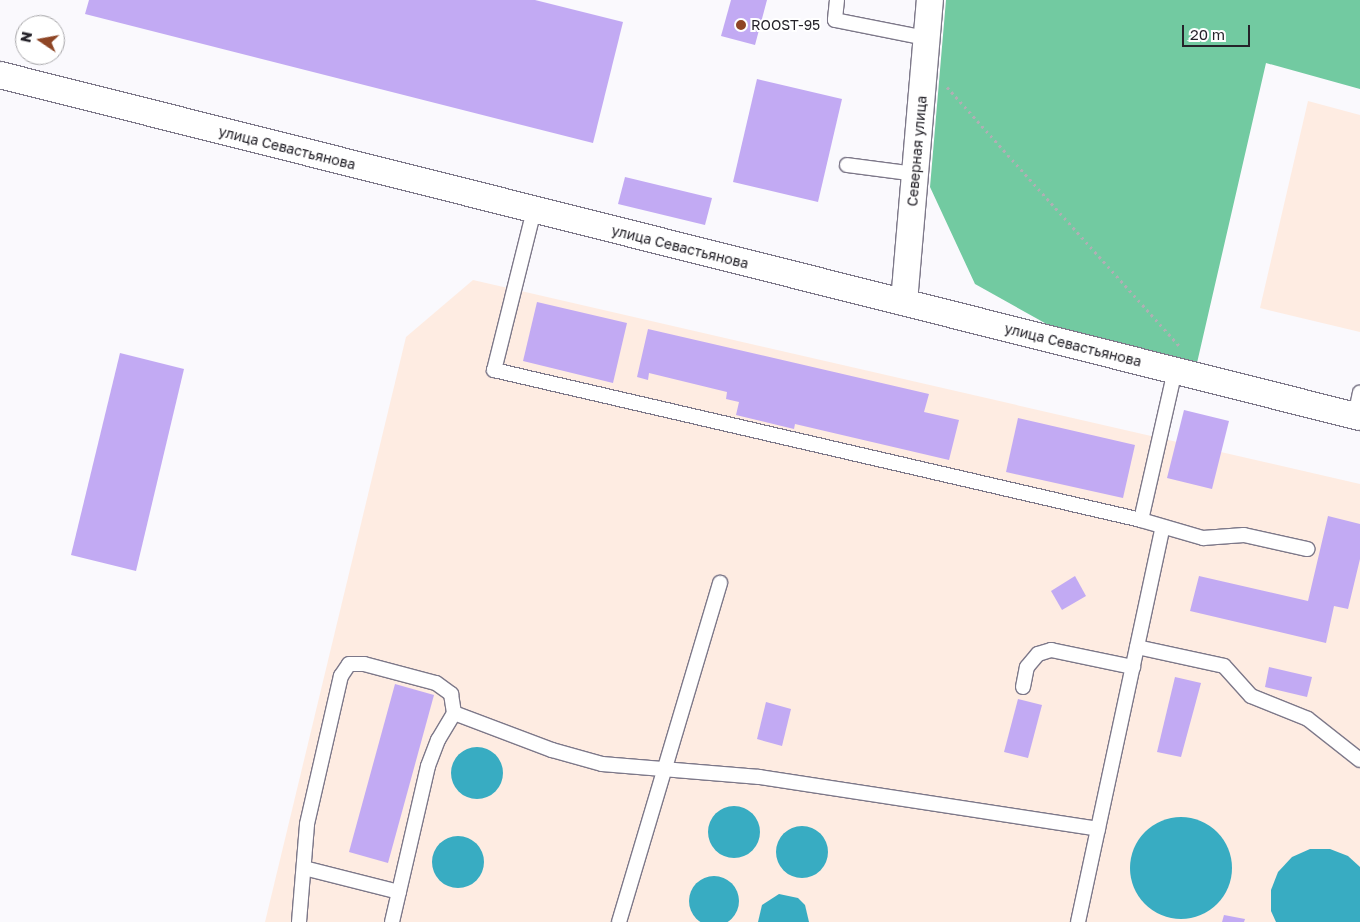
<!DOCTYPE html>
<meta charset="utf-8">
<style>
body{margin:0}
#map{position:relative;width:1360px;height:922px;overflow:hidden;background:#faf9fd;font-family:"Golos Text",sans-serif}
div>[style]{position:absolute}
.industrial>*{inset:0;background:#feece2}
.forest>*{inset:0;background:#72caa1}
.water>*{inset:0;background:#38acc2}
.round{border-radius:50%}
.building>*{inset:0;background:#c2aaf3}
.path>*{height:3px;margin-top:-1.5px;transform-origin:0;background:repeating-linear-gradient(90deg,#b0afb4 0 2.5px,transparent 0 6.5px)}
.roads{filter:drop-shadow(1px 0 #7d7889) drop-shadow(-1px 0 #7d7889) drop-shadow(0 1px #7d7889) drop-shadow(0 -1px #7d7889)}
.service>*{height:14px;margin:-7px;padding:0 7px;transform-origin:7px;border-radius:7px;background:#fff}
.minor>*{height:26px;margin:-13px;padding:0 13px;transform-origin:13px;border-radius:13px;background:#fff}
.dots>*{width:14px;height:14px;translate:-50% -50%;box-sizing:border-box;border:2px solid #fff;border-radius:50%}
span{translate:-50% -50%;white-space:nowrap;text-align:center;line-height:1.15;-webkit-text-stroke:4px #fff;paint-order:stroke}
.poi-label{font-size:14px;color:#25232a}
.left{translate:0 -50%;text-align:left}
.street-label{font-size:14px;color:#25232a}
.north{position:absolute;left:15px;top:15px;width:50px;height:50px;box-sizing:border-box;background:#fff;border:1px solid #a8a7aa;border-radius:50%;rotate:282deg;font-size:14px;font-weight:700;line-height:20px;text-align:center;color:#25232a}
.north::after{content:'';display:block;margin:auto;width:18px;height:22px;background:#8e4525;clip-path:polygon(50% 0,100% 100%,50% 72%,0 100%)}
.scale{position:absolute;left:1182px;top:25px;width:68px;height:22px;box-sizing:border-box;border:2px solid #25232a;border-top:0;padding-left:6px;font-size:15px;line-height:18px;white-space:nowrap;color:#25232a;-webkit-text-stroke:4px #fff;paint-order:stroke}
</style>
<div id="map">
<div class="industrial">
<div style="clip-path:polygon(1308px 101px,1360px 115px,1360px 332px,1260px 308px)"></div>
<div style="clip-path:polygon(473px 280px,1360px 484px,1360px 922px,265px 922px,406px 337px)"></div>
</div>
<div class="forest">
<div style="clip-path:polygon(946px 0,1360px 0,1360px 89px,1266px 63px,1197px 363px,1052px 327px,975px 284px,930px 187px)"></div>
</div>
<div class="water">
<div class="round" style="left:451px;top:747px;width:52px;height:52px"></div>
<div class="round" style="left:708px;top:806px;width:52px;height:52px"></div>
<div class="round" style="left:1130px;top:817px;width:102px;height:102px"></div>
<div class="round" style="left:776px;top:826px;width:52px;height:52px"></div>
<div class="round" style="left:432px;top:836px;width:52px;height:52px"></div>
<div style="clip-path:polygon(1310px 849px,1330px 849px,1348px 856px,1360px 867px,1360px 922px,1276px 922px,1271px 911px,1271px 890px,1278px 872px,1292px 857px)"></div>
<div class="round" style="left:689px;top:876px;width:50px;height:50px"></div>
<div style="clip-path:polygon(779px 894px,798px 898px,805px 905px,809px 922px,758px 922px,762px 905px)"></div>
</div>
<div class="building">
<div style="clip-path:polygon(89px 0,535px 0,623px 22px,593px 143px,85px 14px)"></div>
<div style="clip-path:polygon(731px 0,767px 0,755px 45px,721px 36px)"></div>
<div style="clip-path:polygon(757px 79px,842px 99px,818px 202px,733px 182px)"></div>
<div style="clip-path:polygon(625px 177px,712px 198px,705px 225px,618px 204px)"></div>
<div style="clip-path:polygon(537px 302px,627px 323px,613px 383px,523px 361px)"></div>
<div style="clip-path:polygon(648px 329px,929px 394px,924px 412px,959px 420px,949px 460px,795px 424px,794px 429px,736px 415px,739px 402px,726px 399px,727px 392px,649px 373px,648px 380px,637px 377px)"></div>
<div style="clip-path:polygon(120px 353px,184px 369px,136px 571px,71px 555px)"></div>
<div style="clip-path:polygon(1184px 410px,1229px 421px,1212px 489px,1167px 478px)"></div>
<div style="clip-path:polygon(1018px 418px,1135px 445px,1123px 498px,1006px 472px)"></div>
<div style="clip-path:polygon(1328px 516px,1360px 524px,1360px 559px,1348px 609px,1334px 606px,1326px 643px,1190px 611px,1199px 576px,1308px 601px)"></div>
<div style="clip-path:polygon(1075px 576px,1086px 596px,1062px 610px,1051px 591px)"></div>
<div style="clip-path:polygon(1269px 667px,1312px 677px,1307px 697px,1265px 687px)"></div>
<div style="clip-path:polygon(1175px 677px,1201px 683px,1181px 757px,1157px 752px)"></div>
<div style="clip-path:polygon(395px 684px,434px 695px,388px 863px,349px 852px)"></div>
<div style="clip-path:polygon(1018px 699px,1042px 705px,1028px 758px,1004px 752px)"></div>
<div style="clip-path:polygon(766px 702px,791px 709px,782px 746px,757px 739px)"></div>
<div style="clip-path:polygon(1224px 915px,1245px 919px,1244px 922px,1222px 922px)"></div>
</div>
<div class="path">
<div style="left:947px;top:87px;width:349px;rotate:48.1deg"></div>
</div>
<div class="roads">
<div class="service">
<div style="left:837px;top:0;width:20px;rotate:96deg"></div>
<div style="left:835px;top:20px;width:93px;rotate:11.2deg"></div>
<div style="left:847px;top:165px;width:69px;rotate:7.5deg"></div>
<div style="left:534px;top:210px;width:165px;rotate:104deg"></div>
<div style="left:494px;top:370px;width:664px;rotate:13.05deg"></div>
<div style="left:1141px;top:520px;width:65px;rotate:16.2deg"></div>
<div style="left:1203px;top:538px;width:41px;rotate:-4.2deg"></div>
<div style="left:1244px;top:535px;width:65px;rotate:12.5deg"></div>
<div style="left:1355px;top:416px;width:24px;rotate:-78deg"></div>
<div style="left:1141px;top:520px;width:154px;rotate:-77.2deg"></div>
<div style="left:1137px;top:647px;width:89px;rotate:12.3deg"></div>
<div style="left:1224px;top:666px;width:40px;rotate:48deg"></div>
<div style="left:1251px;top:696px;width:61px;rotate:22deg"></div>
<div style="left:1308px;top:719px;width:66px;rotate:38.3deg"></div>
<div style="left:1023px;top:687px;width:20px;rotate:-79deg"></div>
<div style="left:1027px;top:667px;width:17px;rotate:-50deg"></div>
<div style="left:1038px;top:654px;width:14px;rotate:-17deg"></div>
<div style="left:1051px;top:650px;width:84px;rotate:11.7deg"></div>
<div style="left:304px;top:868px;width:98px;rotate:14.2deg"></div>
<div style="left:299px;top:922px;width:98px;rotate:-85.3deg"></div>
<div style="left:307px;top:824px;width:152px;rotate:-77.1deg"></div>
<div style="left:341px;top:676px;width:14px;rotate:-56deg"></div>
<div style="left:349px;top:664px;width:15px"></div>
<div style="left:364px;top:664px;width:74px;rotate:14.8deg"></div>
<div style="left:436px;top:683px;width:19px;rotate:36deg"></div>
<div style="left:451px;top:694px;width:19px;rotate:81deg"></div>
<div style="left:454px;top:713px;width:105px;rotate:20.7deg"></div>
<div style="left:552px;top:750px;width:52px;rotate:15.6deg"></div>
<div style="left:602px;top:764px;width:158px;rotate:4.7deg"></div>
<div style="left:759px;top:777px;width:343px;rotate:8.7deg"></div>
<div style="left:392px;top:922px;width:160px;rotate:-77deg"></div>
<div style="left:428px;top:766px;width:28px;rotate:-69deg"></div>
<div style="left:438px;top:740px;width:31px;rotate:-59deg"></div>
<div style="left:619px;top:922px;width:354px;rotate:-73.4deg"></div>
<div style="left:1078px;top:922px;width:404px;rotate:-77.9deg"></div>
</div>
<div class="minor">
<div style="left:0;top:75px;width:1402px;rotate:14.12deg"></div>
<div style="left:904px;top:302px;width:303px;rotate:-85.1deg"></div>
</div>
</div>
<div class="dots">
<div style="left:741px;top:25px;background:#8e4525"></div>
</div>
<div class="poi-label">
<span class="left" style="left:751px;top:25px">ROOST-95</span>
</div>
<div class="street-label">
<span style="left:287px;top:148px;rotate:14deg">улица Севастьянова</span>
<span style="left:917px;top:151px;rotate:-85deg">Северная улица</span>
<span style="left:680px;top:247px;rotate:14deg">улица Севастьянова</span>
<span style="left:1073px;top:345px;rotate:14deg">улица Севастьянова</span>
</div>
<div class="north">N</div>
<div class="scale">20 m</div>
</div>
